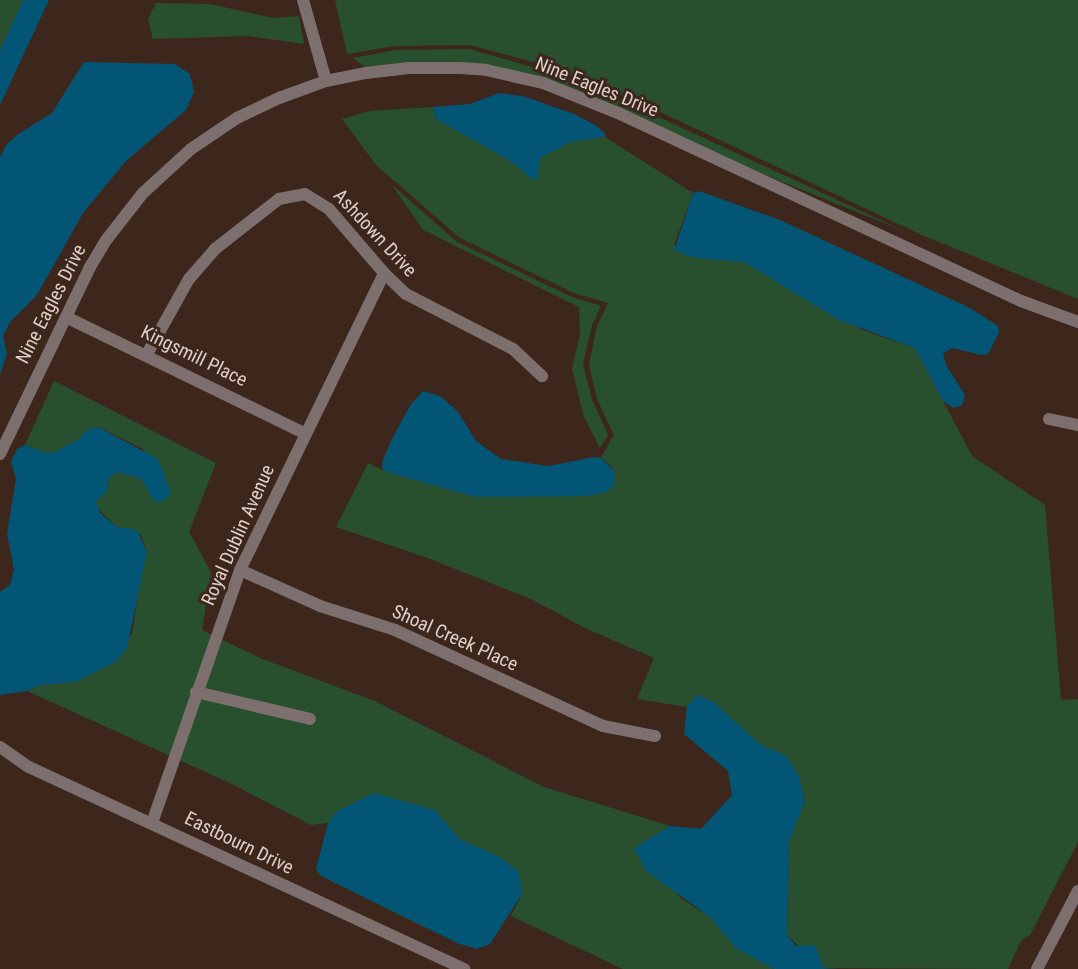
<!DOCTYPE html>
<style>
body{margin:0}
#map{position:relative;width:1078px;height:969px;overflow:hidden;background:#3d271c;font-family:"Roboto Condensed",sans-serif}
div>[style]{position:absolute}
.green>*{inset:0;background:#28502e}
.water>*{inset:0;background:#035576}
.minor>*{height:12px;margin:-6px;padding:0 6px;transform-origin:6px;border-radius:6px;background:#7d6f6d}
span{translate:-50% -50%;white-space:nowrap;text-align:center;line-height:1.15;-webkit-text-stroke:6px #3d271c;paint-order:stroke}
.street-label{font-size:19px;color:#decfc8}
</style>
<div id="map">
<div class="green">
<div style="clip-path:polygon(0 0,23px 0,0 51px)"></div>
<div style="clip-path:polygon(335px 0,1078px 0,1078px 299px,922px 235px,626px 96px,533px 62px,470px 45px,395px 46px,347px 54px)"></div>
<div style="clip-path:polygon(156px 3px,210px 4px,273px 18px,299px 16px,304px 44px,248px 36px,153px 39px,148px 19px)"></div>
<div style="clip-path:polygon(469px 49px,532px 67px,624px 101px,904px 231px,750px 169px,544px 78px,487px 65px,365px 67px,353px 58px,396px 50px)"></div>
<div style="clip-path:polygon(433px 107px,436px 119px,512px 162px,529px 177px,537px 179px,540px 158px,571px 142px,605px 137px,693px 193px,674px 245px,696px 258px,744px 262px,862px 330px,915px 348px,972px 456px,1045px 505px,1061px 700px,1078px 699px,1078px 842px,1030px 935px,1021px 941px,1008px 969px,823px 968px,787px 935px,789px 841px,805px 801px,799px 776px,786px 756px,759px 744px,698px 695px,687px 707px,637px 699px,654px 658px,585px 628px,533px 600px,425px 557px,336px 527px,368px 463px,387px 472px,475px 497px,491px 497px,519px 495px,612px 467px,601px 458px,614px 435px,597px 399px,589px 365px,597px 326px,608px 303px,574px 293px,460px 238px,376px 165px,342px 119px,370px 111px)"></div>
<div style="clip-path:polygon(391px 184px,457px 242px,572px 297px,601px 306px,592px 325px,583px 364px,592px 400px,608px 435px,600px 448px,584px 417px,572px 369px,580px 334px,579px 307px,423px 230px)"></div>
<div style="clip-path:polygon(54px 381px,216px 463px,189px 532px,211px 572px,202px 630px,260px 658px,377px 702px,544px 787px,670px 826px,634px 848px,682px 899px,710px 917px,726px 932px,737px 948px,774px 969px,623px 969px,511px 916px,522px 894px,476px 847px,459px 839px,435px 810px,374px 793px,336px 812px,328px 823px,311px 825px,230px 783px,27px 691px,40px 685px,76px 682px,132px 634px,143px 560px,147px 552px,141px 535px,117px 527px,96px 507px,96px 501px,107px 492px,108px 480px,117px 472px,142px 479px,149px 492px,143px 449px,99px 427px,88px 429px,79px 439px,57px 451px,47px 453px,25px 445px)"></div>
</div>
<div class="water">
<div style="clip-path:polygon(23px 0,49px 0,0 105px,0 51px)"></div>
<div style="clip-path:polygon(84px 62px,175px 64px,190px 74px,194px 92px,186px 110px,126px 161px,83px 213px,37px 295px,10px 322px,3px 336px,7px 354px,0 375px,0 157px,6px 145px,17px 135px,52px 113px)"></div>
<div style="clip-path:polygon(499px 93px,523px 96px,574px 114px,597px 126px,605px 133px,605px 137px,571px 142px,540px 158px,537px 180px,529px 177px,512px 162px,436px 119px,433px 107px,470px 104px)"></div>
<div style="clip-path:polygon(699px 191px,780px 220px,970px 308px,998px 326px,999px 332px,988px 354px,981px 355px,953px 348px,943px 353px,946px 365px,965px 395px,962px 405px,954px 408px,943px 401px,915px 348px,839px 320px,744px 262px,696px 258px,674px 251px,693px 193px)"></div>
<div style="clip-path:polygon(423px 391px,440px 396px,458px 412px,476px 441px,501px 459px,548px 466px,594px 457px,601px 458px,615px 472px,614px 486px,603px 493px,584px 496px,475px 497px,387px 472px,382px 469px,383px 460px,393px 437px,411px 404px)"></div>
<div style="clip-path:polygon(98px 427px,158px 459px,170px 490px,170px 496px,159px 503px,151px 497px,142px 479px,117px 472px,108px 480px,107px 492px,96px 501px,100px 513px,117px 527px,137px 530px,147px 552px,127px 648px,117px 661px,76px 682px,40px 685px,27px 691px,0 695px,0 592px,10px 585px,14px 570px,7px 534px,16px 479px,11px 462px,17px 449px,25px 445px,47px 453px,57px 451px,79px 439px,88px 429px)"></div>
<div style="clip-path:polygon(697px 695px,715px 703px,759px 744px,786px 756px,799px 776px,805px 801px,789px 841px,787px 935px,796px 946px,815px 945px,823px 968px,839px 969px,774px 969px,736px 948px,710px 917px,646px 871px,634px 848px,670px 826px,701px 829px,732px 795px,728px 771px,684px 734px,687px 707px)"></div>
<div style="clip-path:polygon(374px 793px,435px 810px,459px 839px,498px 856px,518px 871px,522px 894px,490px 944px,477px 949px,457px 943px,321px 876px,316px 869px,328px 823px,336px 812px)"></div>
</div>
<div class="minor">
<div style="left:303px;top:0;width:84px;rotate:74.1deg"></div>
<div style="left:66px;top:317px;width:265px;rotate:26deg"></div>
<div style="left:147px;top:354px;width:86px;rotate:-60.8deg"></div>
<div style="left:189px;top:279px;width:40px;rotate:-49deg"></div>
<div style="left:215px;top:249px;width:81px;rotate:-38deg"></div>
<div style="left:279px;top:199px;width:26px;rotate:-11deg"></div>
<div style="left:305px;top:194px;width:28px;rotate:32deg"></div>
<div style="left:329px;top:209px;width:84px;rotate:49.3deg"></div>
<div style="left:384px;top:273px;width:30px;rotate:44deg"></div>
<div style="left:406px;top:294px;width:120px;rotate:27.2deg"></div>
<div style="left:513px;top:349px;width:40px;rotate:43deg"></div>
<div style="left:1049px;top:419px;width:30px;rotate:12deg"></div>
<div style="left:0;top:454px;width:208px;rotate:-64.3deg"></div>
<div style="left:90px;top:267px;width:33px;rotate:-59deg"></div>
<div style="left:107px;top:239px;width:58px;rotate:-52deg"></div>
<div style="left:143px;top:193px;width:65px;rotate:-42.5deg"></div>
<div style="left:191px;top:149px;width:55px;rotate:-34deg"></div>
<div style="left:237px;top:118px;width:47px;rotate:-25.5deg"></div>
<div style="left:279px;top:98px;width:50px;rotate:-19.9deg"></div>
<div style="left:326px;top:81px;width:41px;rotate:-11.3deg"></div>
<div style="left:366px;top:73px;width:43px;rotate:-6.6deg"></div>
<div style="left:409px;top:68px;width:51px"></div>
<div style="left:460px;top:68px;width:26px;rotate:4deg"></div>
<div style="left:486px;top:70px;width:58px;rotate:12.8deg"></div>
<div style="left:543px;top:83px;width:81px;rotate:21.8deg"></div>
<div style="left:618px;top:113px;width:445px;rotate:25deg"></div>
<div style="left:1021px;top:301px;width:61px;rotate:20.2deg"></div>
<div style="left:240px;top:570px;width:88px;rotate:24.2deg"></div>
<div style="left:320px;top:606px;width:79px;rotate:17.7deg"></div>
<div style="left:395px;top:630px;width:229px;rotate:24.8deg"></div>
<div style="left:603px;top:726px;width:53px;rotate:10.9deg"></div>
<div style="left:196px;top:692px;width:117px;rotate:13.3deg"></div>
<div style="left:0;top:747px;width:35px;rotate:35deg"></div>
<div style="left:29px;top:767px;width:480px;rotate:24.9deg"></div>
<div style="left:152px;top:823px;width:268px;rotate:-70.8deg"></div>
<div style="left:240px;top:570px;width:330px;rotate:-64.1deg"></div>
<div style="left:1037px;top:969px;width:88px;rotate:-62.3deg"></div>
</div>
<div class="street-label">
<span style="left:597px;top:87px;rotate:22deg">Nine Eagles Drive</span>
<span style="left:375px;top:233px;rotate:47deg">Ashdown Drive</span>
<span style="left:51px;top:304px;rotate:-63deg">Nine Eagles Drive</span>
<span style="left:194px;top:356px;rotate:26deg">Kingsmill Place</span>
<span style="left:238px;top:535px;rotate:-66deg">Royal Dublin Avenue</span>
<span style="left:455px;top:638px;rotate:24deg">Shoal Creek Place</span>
<span style="left:239px;top:843px;rotate:26deg">Eastbourn Drive</span>
</div>
</div>
